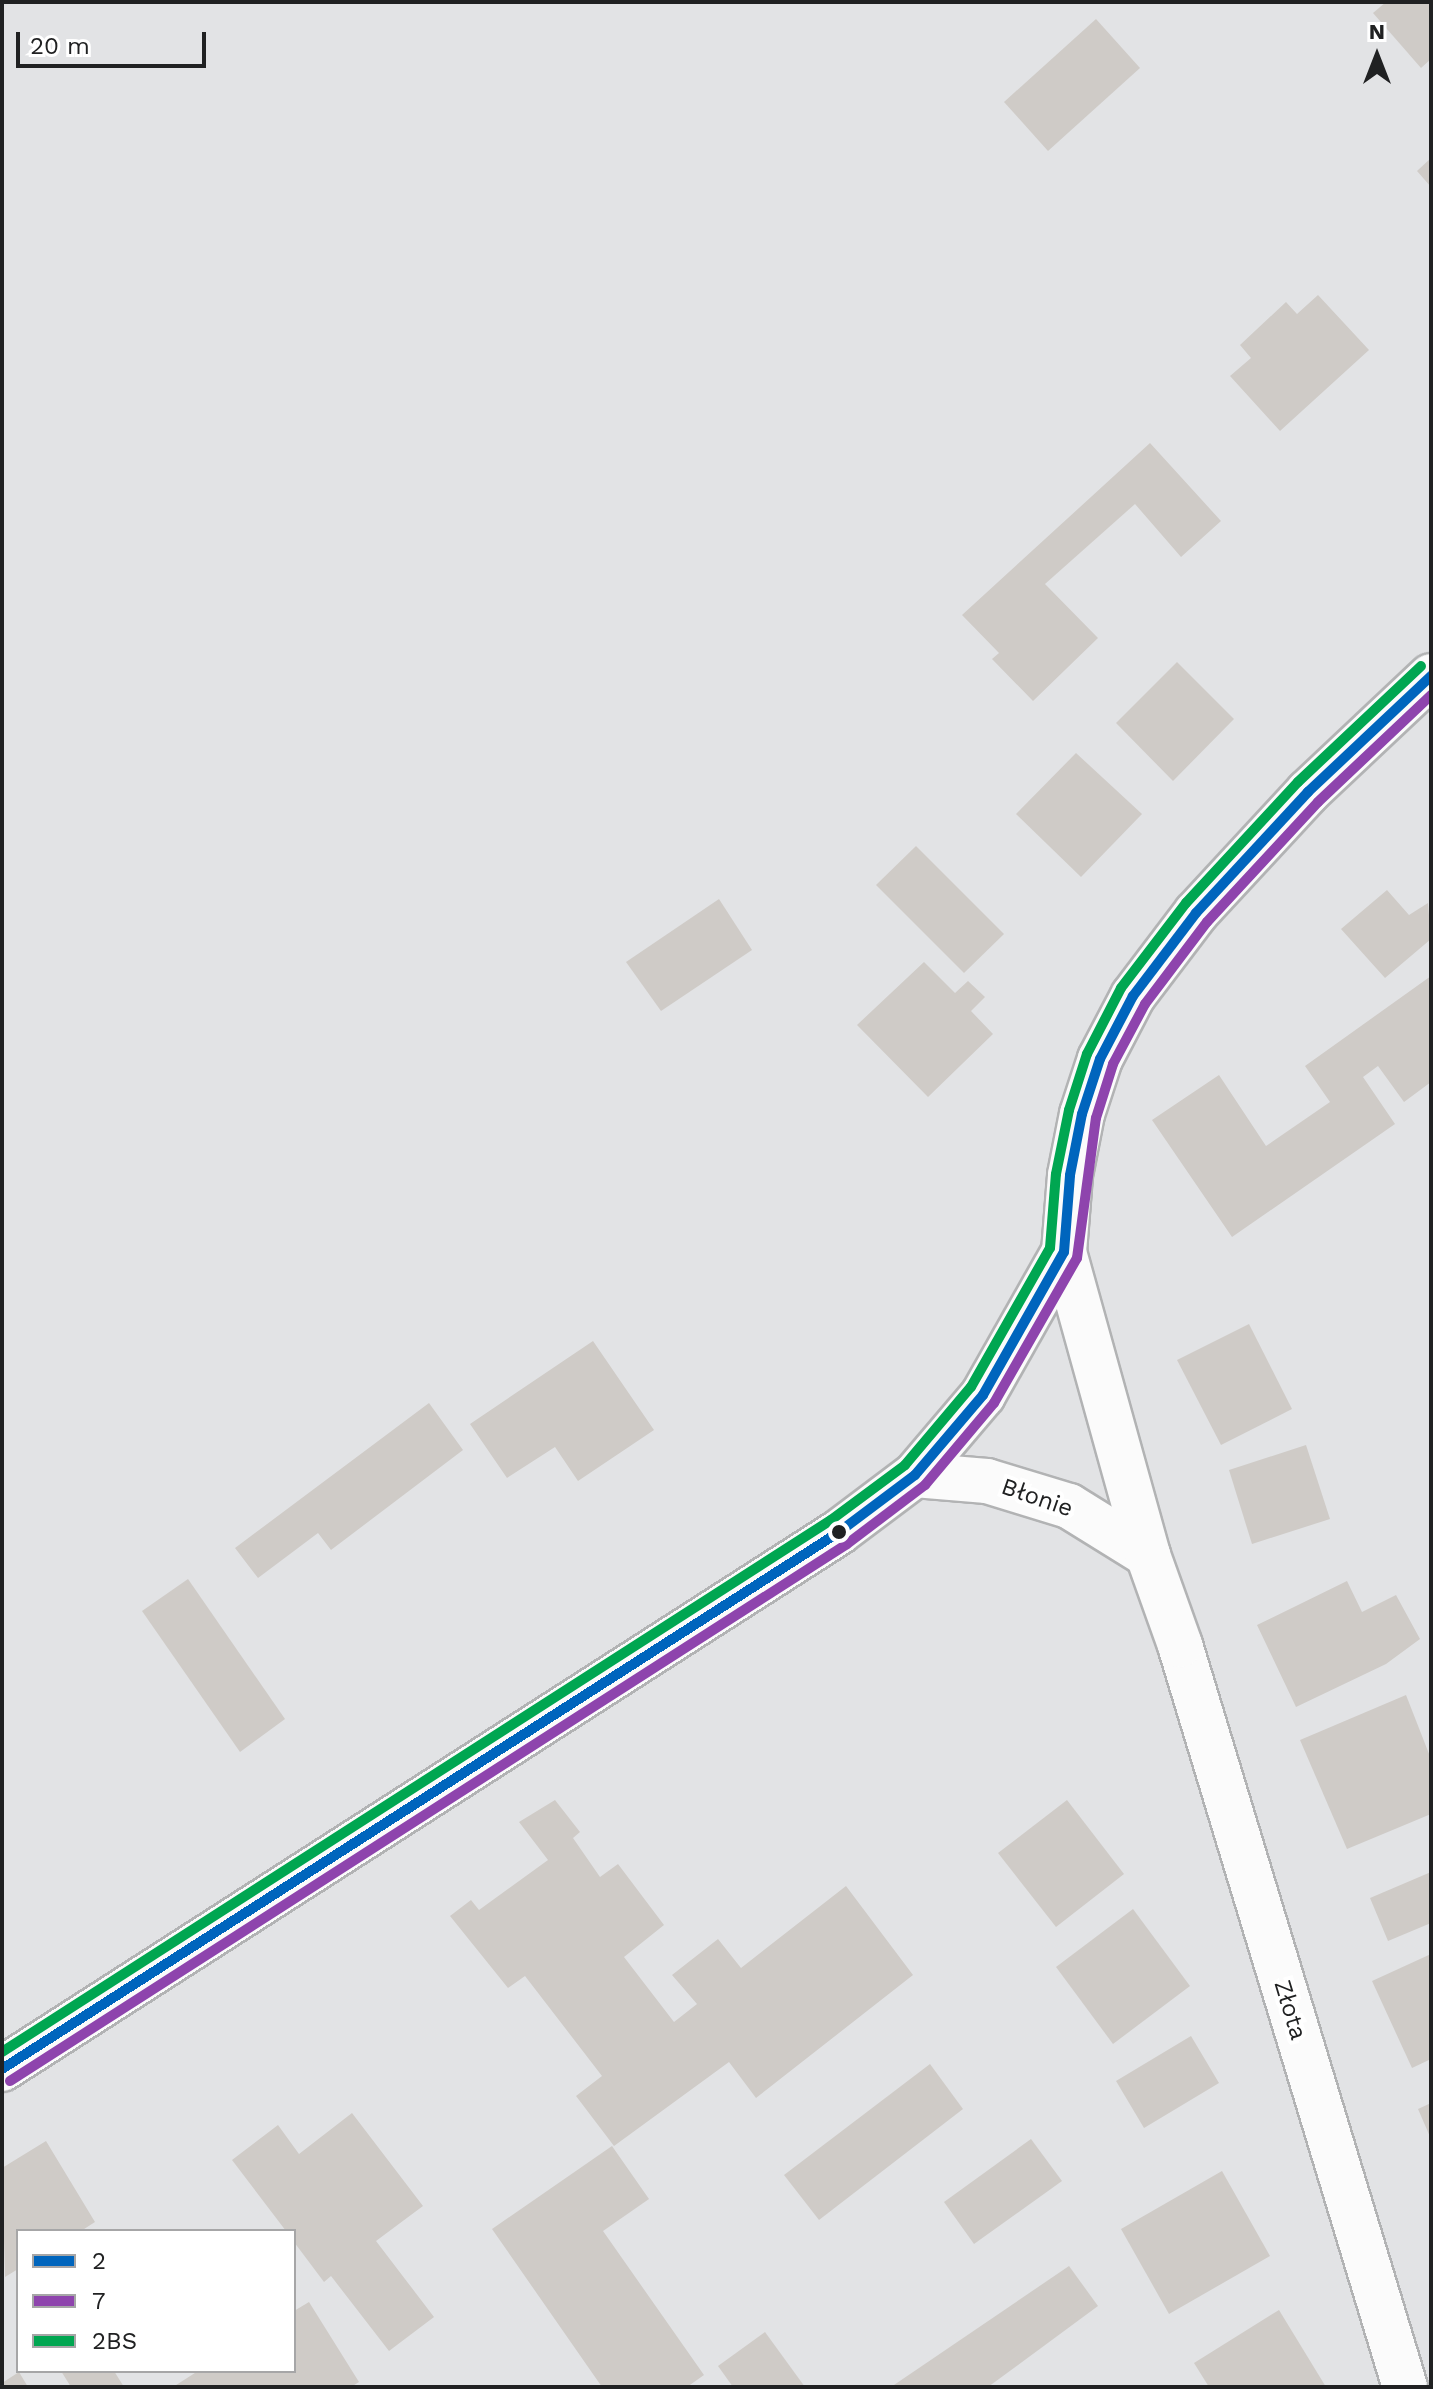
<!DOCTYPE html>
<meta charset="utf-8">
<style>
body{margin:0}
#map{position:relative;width:1433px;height:2389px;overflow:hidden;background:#e2e3e5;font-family:"Work Sans",sans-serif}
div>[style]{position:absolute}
.building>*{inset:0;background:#cfcbc7}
.roads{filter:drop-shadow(2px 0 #b2b3b4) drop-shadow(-2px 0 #b2b3b4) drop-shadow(0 2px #b2b3b4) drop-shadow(0 -2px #b2b3b4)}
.minor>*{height:44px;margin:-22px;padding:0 22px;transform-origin:22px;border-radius:22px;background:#fbfbfb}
.bus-1>*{height:10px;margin:-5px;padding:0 5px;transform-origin:5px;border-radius:5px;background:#0065bd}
.bus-2>*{height:10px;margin:-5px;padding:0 5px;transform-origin:5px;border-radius:5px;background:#8e44ad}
.bus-3>*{height:10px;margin:-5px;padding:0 5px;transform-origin:5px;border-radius:5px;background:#00a651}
.dots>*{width:22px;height:22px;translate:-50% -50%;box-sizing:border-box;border:4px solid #fff;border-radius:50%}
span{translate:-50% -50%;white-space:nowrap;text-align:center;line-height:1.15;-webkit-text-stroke:8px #fff;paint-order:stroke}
.street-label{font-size:24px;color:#202122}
.frame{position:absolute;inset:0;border:4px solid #202122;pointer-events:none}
.legend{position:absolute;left:16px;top:2229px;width:280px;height:144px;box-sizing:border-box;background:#fff;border:2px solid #a6a6a7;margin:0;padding:10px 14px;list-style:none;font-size:24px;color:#202122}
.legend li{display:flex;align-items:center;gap:16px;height:40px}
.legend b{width:40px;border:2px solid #a6a6a7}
.north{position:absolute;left:1337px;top:16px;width:80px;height:80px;-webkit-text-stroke:6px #fff;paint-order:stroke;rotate:0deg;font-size:22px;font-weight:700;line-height:32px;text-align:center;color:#202122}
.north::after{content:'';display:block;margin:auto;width:28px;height:36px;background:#202122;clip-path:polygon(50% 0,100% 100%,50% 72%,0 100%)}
.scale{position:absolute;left:16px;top:32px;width:190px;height:36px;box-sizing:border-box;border:4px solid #202122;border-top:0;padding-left:10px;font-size:24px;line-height:28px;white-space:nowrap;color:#202122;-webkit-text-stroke:6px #fff;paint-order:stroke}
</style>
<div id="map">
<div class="building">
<div style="clip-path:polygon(1386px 2px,1431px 2px,1431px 59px,1421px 68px,1373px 13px)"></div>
<div style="clip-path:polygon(1096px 19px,1140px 68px,1048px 151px,1004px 102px)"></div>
<div style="clip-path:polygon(1431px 158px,1431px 187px,1417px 171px)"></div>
<div style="clip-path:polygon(1318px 295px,1369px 350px,1280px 431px,1230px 376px,1251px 358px,1240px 345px,1286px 302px,1297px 314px)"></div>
<div style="clip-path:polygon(1150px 443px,1221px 521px,1181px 557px,1135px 504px,1045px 584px,1098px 638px,1033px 701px,992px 659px,999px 653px,962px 615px)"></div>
<div style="clip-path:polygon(1177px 662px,1234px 719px,1173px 781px,1116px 723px)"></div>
<div style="clip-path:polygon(1076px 753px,1142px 814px,1081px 877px,1016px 814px)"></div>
<div style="clip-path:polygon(916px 846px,1004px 934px,964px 973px,876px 885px)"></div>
<div style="clip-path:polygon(1387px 890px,1409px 915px,1428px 903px,1431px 939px,1385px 978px,1341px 929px)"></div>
<div style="clip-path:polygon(719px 899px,752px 950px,661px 1011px,626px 962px)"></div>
<div style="clip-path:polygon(924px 962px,955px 993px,968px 981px,985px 997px,971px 1011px,993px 1034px,928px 1097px,857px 1025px)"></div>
<div style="clip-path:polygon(1431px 976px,1431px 1082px,1404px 1102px,1378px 1066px,1363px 1077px,1395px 1124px,1232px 1237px,1152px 1120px,1219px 1075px,1266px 1146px,1330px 1102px,1305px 1066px)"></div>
<div style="clip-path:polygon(1249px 1324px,1292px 1409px,1221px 1445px,1177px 1360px)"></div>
<div style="clip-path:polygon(593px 1341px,654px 1430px,578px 1481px,555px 1447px,507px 1478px,470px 1424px)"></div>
<div style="clip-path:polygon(429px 1403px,463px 1450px,331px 1550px,318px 1533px,258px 1578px,235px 1548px)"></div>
<div style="clip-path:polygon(1306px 1445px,1330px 1519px,1252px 1544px,1229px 1470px)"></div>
<div style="clip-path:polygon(188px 1579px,285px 1719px,240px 1752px,142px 1611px)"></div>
<div style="clip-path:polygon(1347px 1581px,1362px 1612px,1396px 1595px,1420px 1639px,1386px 1664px,1296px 1707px,1257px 1625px)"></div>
<div style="clip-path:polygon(1406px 1695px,1431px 1759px,1431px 1814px,1347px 1849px,1300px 1740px)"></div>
<div style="clip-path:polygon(555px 1800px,580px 1832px,573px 1838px,600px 1877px,618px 1864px,664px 1925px,624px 1957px,674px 2022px,697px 2004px,672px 1975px,718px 1939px,741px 1968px,846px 1886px,913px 1975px,756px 2098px,729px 2062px,614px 2146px,576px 2096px,602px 2076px,525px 1976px,508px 1988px,450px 1916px,471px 1900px,479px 1910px,548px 1860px,519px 1822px)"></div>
<div style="clip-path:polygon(1067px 1800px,1124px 1874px,1056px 1927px,998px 1853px)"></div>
<div style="clip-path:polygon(1431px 1872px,1431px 1923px,1388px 1941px,1370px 1898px)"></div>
<div style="clip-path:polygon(1133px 1909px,1190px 1986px,1113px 2044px,1056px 1967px)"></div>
<div style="clip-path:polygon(1431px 1954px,1431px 2059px,1412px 2068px,1372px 1981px)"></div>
<div style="clip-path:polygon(1191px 2036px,1219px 2083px,1144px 2128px,1116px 2081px)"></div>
<div style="clip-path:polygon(930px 2064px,963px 2109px,819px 2220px,784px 2175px)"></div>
<div style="clip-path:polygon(1431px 2103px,1431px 2139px,1418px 2109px)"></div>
<div style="clip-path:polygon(352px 2113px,423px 2206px,376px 2241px,434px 2317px,389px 2351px,331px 2276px,324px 2282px,294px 2242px,294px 2231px,286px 2231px,232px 2160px,278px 2125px,299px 2154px)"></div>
<div style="clip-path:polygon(1031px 2139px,1062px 2181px,974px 2244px,944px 2202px)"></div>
<div style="clip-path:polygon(46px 2141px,95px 2222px,81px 2231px,18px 2231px,18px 2269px,5px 2277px,2px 2168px)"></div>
<div style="clip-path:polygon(612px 2146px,649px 2199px,603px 2231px,704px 2375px,687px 2387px,602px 2387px,492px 2229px)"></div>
<div style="clip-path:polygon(1222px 2171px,1270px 2256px,1169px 2314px,1121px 2229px)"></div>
<div style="clip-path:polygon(1069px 2266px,1098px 2306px,988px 2387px,891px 2387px)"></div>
<div style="clip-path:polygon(309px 2302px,359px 2382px,351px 2387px,173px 2387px,198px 2371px,294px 2371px,294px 2311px)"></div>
<div style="clip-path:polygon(1279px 2310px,1326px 2387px,1209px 2387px,1194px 2363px)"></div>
<div style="clip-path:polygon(765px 2332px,805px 2387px,733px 2387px,718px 2366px)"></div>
<div style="clip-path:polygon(61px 2371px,114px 2371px,124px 2387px,71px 2387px)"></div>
<div style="clip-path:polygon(19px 2372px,28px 2387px,2px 2387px,2px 2383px)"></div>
</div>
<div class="roads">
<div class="minor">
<div style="left:915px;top:1475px;width:72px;rotate:4.8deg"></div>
<div style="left:987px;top:1481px;width:86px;rotate:17deg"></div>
<div style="left:1069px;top:1506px;width:93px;rotate:31.8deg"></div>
<div style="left:2px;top:2069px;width:994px;rotate:-32.68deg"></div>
<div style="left:839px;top:1532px;width:95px;rotate:-36.9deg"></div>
<div style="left:915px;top:1475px;width:105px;rotate:-49.6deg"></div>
<div style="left:983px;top:1395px;width:164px;rotate:-60.5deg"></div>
<div style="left:1405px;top:2387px;width:775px;rotate:-106.87deg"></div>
<div style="left:1180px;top:1645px;width:96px;rotate:-109.6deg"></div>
<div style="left:1148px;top:1555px;width:314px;rotate:-105.5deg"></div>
<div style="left:1064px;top:1252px;width:77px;rotate:-85.5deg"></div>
<div style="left:1070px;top:1175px;width:62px;rotate:-78.9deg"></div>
<div style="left:1082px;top:1114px;width:58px;rotate:-71.9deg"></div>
<div style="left:1100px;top:1059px;width:71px;rotate:-62.4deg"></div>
<div style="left:1133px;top:996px;width:104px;rotate:-52.8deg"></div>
<div style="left:1196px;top:913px;width:165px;rotate:-47.2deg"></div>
<div style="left:1308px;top:792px;width:169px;rotate:-43.3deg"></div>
</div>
</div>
<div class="bus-1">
<div style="left:2px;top:2069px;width:994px;rotate:-32.68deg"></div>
<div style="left:839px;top:1532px;width:95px;rotate:-36.9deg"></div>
<div style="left:915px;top:1475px;width:105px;rotate:-49.6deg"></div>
<div style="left:983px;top:1395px;width:164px;rotate:-60.5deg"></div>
<div style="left:1064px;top:1252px;width:77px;rotate:-85.5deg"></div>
<div style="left:1070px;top:1175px;width:62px;rotate:-78.9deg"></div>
<div style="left:1082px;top:1114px;width:58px;rotate:-71.9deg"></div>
<div style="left:1100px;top:1059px;width:71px;rotate:-62.4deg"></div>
<div style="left:1133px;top:996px;width:104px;rotate:-52.8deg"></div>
<div style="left:1196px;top:913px;width:165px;rotate:-47.2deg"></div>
<div style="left:1308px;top:792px;width:169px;rotate:-43.3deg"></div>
</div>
<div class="bus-2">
<div style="left:10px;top:2081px;width:994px;rotate:-32.68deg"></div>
<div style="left:847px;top:1544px;width:98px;rotate:-37.1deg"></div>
<div style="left:925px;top:1485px;width:107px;rotate:-49.9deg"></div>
<div style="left:994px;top:1403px;width:167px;rotate:-60.2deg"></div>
<div style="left:1077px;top:1258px;width:141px;rotate:-82.3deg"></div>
<div style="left:1096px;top:1118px;width:57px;rotate:-72.5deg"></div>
<div style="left:1113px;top:1064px;width:68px;rotate:-61.9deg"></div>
<div style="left:1145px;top:1004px;width:103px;rotate:-52.9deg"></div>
<div style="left:1207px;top:922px;width:163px;rotate:-47.2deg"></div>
<div style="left:1318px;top:802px;width:156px;rotate:-43.4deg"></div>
</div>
<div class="bus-3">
<div style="left:2px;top:2052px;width:985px;rotate:-32.69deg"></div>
<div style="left:831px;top:1520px;width:92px;rotate:-36.6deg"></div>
<div style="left:905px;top:1465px;width:102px;rotate:-49.8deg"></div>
<div style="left:971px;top:1387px;width:160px;rotate:-60.4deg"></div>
<div style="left:1050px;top:1248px;width:74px;rotate:-85.4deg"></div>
<div style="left:1056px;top:1174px;width:65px;rotate:-78.5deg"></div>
<div style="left:1069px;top:1110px;width:59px;rotate:-72.2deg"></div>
<div style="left:1087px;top:1054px;width:74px;rotate:-62.7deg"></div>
<div style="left:1121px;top:988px;width:107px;rotate:-52.6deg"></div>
<div style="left:1186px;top:903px;width:165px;rotate:-47.2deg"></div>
<div style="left:1298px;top:782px;width:169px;rotate:-43.3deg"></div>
</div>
<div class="dots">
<div style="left:839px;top:1532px;background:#202122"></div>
</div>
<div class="street-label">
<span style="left:1037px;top:1498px;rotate:19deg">Błonie</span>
<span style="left:1290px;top:2010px;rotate:73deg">Złota</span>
</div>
<div class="frame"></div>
<ul class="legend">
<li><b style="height:10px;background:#0065bd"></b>2</li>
<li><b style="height:10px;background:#8e44ad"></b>7</li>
<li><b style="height:10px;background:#00a651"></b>2BS</li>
</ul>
<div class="north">N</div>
<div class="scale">20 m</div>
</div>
